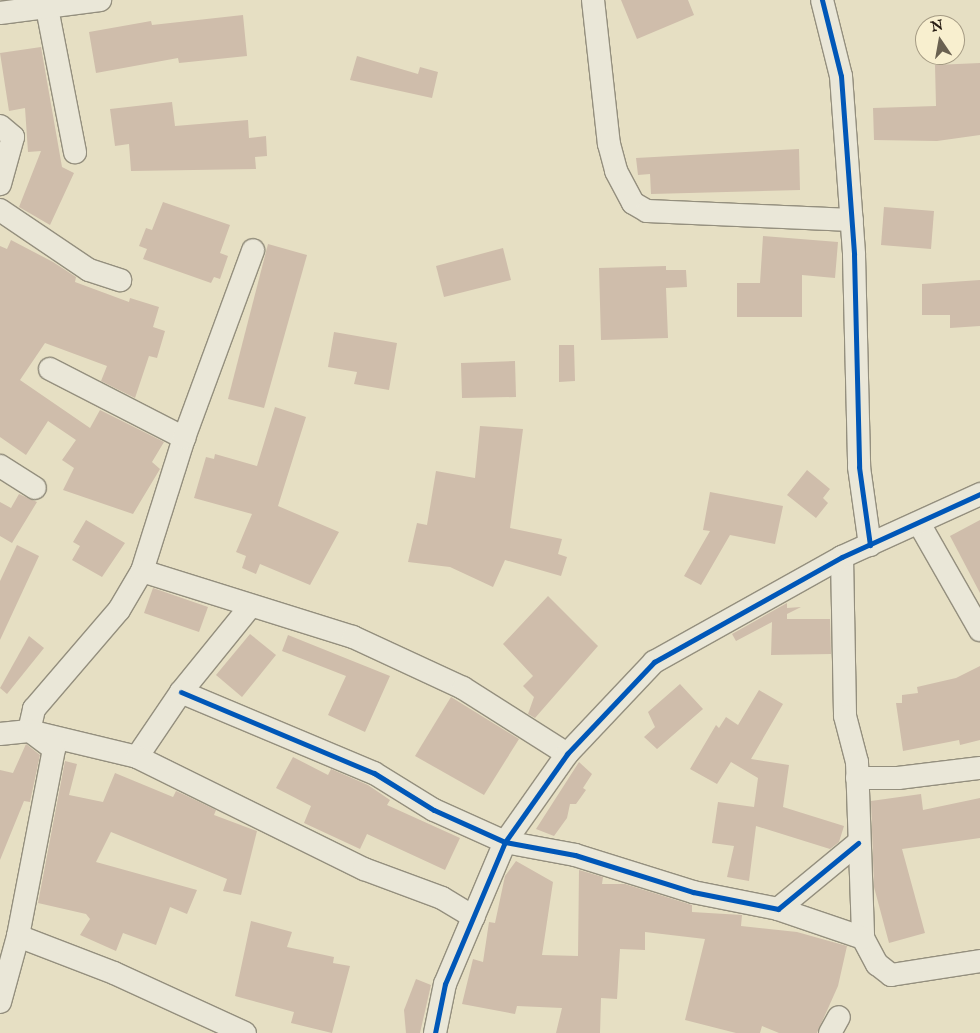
<!DOCTYPE html>
<style>
body{margin:0}
#map{position:relative;width:980px;height:1033px;overflow:hidden;background:#e6dfc3;font-family:"IM FELL English",serif}
div>[style]{position:absolute}
.building>*{inset:0;background:#cfbdab}
.roads{filter:drop-shadow(1px 0 #948f7e) drop-shadow(-1px 0 #948f7e) drop-shadow(0 1px #948f7e) drop-shadow(0 -1px #948f7e)}
.minor>*{height:22px;margin:-11px;padding:0 11px;transform-origin:11px;border-radius:11px;background:#eae7d8}
.cycleway>*{height:5px;margin:-2.5px;padding:0 2.5px;transform-origin:2.5px;border-radius:2.5px;background:#0057b8}
span{translate:-50% -50%;white-space:nowrap;text-align:center;line-height:1.15;-webkit-text-stroke:4.5px #f8efcf;paint-order:stroke}
.north{position:absolute;left:915px;top:15px;width:50px;height:50px;box-sizing:border-box;background:#f8efcf;border:1px solid #a59b84;border-radius:50%;rotate:348deg;font-size:14px;font-weight:700;line-height:20px;text-align:center;color:#281d14}
.north::after{content:'';display:block;margin:auto;width:18px;height:22px;background:#6a6151;clip-path:polygon(50% 0,100% 100%,50% 72%,0 100%)}
</style>
<div id="map">
<div class="building">
<div style="clip-path:polygon(621px 0,688px 0,694px 15px,637px 39px)"></div>
<div style="clip-path:polygon(243px 15px,247px 56px,179px 63px,178px 58px,96px 73px,89px 32px,151px 21px,152px 25px)"></div>
<div style="clip-path:polygon(41px 47px,62px 167px,74px 173px,50px 225px,19px 207px,41px 151px,28px 152px,25px 108px,9px 111px,0 53px)"></div>
<div style="clip-path:polygon(357px 56px,418px 74px,420px 67px,438px 72px,432px 98px,350px 80px)"></div>
<div style="clip-path:polygon(980px 63px,980px 135px,937px 141px,874px 140px,873px 108px,936px 106px,935px 65px)"></div>
<div style="clip-path:polygon(172px 102px,175px 126px,248px 120px,249px 138px,266px 136px,267px 156px,255px 157px,256px 169px,131px 171px,129px 144px,115px 146px,110px 109px)"></div>
<div style="clip-path:polygon(799px 149px,800px 190px,651px 194px,650px 174px,638px 175px,636px 158px)"></div>
<div style="clip-path:polygon(163px 202px,230px 225px,220px 253px,228px 256px,220px 279px,214px 277px,211px 283px,143px 259px,147px 249px,139px 246px,146px 228px,152px 230px)"></div>
<div style="clip-path:polygon(884px 207px,934px 211px,931px 249px,881px 245px)"></div>
<div style="clip-path:polygon(763px 236px,838px 242px,835px 278px,802px 275px,802px 317px,737px 317px,737px 283px,760px 283px)"></div>
<div style="clip-path:polygon(11px 240px,53px 262px,76px 277px,75px 282px,129px 302px,130px 298px,159px 307px,153px 327px,165px 331px,157px 358px,149px 356px,135px 398px,101px 381px,107px 366px,45px 343px,20px 380px,90px 428px,100px 410px,164px 442px,152px 462px,160px 469px,133px 514px,63px 490px,74px 468px,62px 460px,76px 440px,48px 421px,26px 455px,0 437px,0 246px,7px 249px)"></div>
<div style="clip-path:polygon(268px 244px,307px 255px,264px 408px,228px 399px)"></div>
<div style="clip-path:polygon(503px 248px,511px 280px,444px 297px,436px 266px)"></div>
<div style="clip-path:polygon(666px 266px,666px 270px,686px 270px,687px 287px,666px 288px,668px 338px,601px 340px,599px 268px)"></div>
<div style="clip-path:polygon(980px 280px,980px 326px,950px 328px,950px 315px,922px 315px,922px 284px)"></div>
<div style="clip-path:polygon(334px 332px,397px 343px,389px 390px,354px 384px,357px 372px,328px 367px)"></div>
<div style="clip-path:polygon(559px 345px,574px 345px,575px 381px,559px 382px)"></div>
<div style="clip-path:polygon(515px 361px,516px 397px,462px 398px,461px 363px)"></div>
<div style="clip-path:polygon(275px 407px,306px 417px,278px 506px,339px 532px,310px 585px,260px 564px,256px 574px,242px 568px,246px 556px,236px 552px,252px 514px,194px 498px,206px 457px,214px 459px,215px 454px,257px 466px)"></div>
<div style="clip-path:polygon(480px 426px,523px 429px,510px 528px,562px 539px,558px 554px,567px 557px,561px 576px,505px 560px,493px 587px,450px 567px,408px 562px,417px 523px,427px 525px,436px 471px,475px 478px)"></div>
<div style="clip-path:polygon(807px 470px,830px 489px,823px 498px,828px 503px,816px 518px,787px 495px)"></div>
<div style="clip-path:polygon(710px 492px,783px 506px,775px 544px,730px 535px,701px 585px,684px 576px,710px 531px,703px 530px)"></div>
<div style="clip-path:polygon(19px 494px,37px 502px,12px 543px,0 536px,0 502px,11px 508px)"></div>
<div style="clip-path:polygon(86px 520px,125px 543px,102px 577px,72px 560px,80px 546px,73px 542px)"></div>
<div style="clip-path:polygon(980px 520px,980px 593px,950px 536px)"></div>
<div style="clip-path:polygon(17px 545px,39px 556px,0 640px,0 581px)"></div>
<div style="clip-path:polygon(153px 588px,208px 607px,199px 632px,144px 613px)"></div>
<div style="clip-path:polygon(548px 596px,598px 646px,535px 718px,528px 714px,534px 697px,523px 686px,533px 676px,503px 644px)"></div>
<div style="clip-path:polygon(787px 603px,787px 608px,801px 607px,787px 614px,787px 619px,830px 619px,831px 654px,771px 655px,772px 622px,736px 641px,732px 634px)"></div>
<div style="clip-path:polygon(250px 634px,276px 655px,242px 697px,216px 675px)"></div>
<div style="clip-path:polygon(288px 635px,390px 676px,365px 732px,328px 715px,346px 676px,282px 651px)"></div>
<div style="clip-path:polygon(29px 636px,44px 648px,7px 694px,0 688px)"></div>
<div style="clip-path:polygon(980px 666px,980px 740px,960px 745px,959px 740px,903px 751px,896px 703px,902px 703px,902px 695px,918px 693px,917px 687px,956px 678px)"></div>
<div style="clip-path:polygon(680px 684px,703px 709px,657px 749px,644px 737px,655px 727px,648px 712px)"></div>
<div style="clip-path:polygon(759px 690px,783px 704px,751px 759px,789px 765px,783px 807px,844px 826px,839px 842px,830px 849px,756px 826px,749px 881px,727px 877px,734px 846px,712px 843px,718px 802px,754px 807px,758px 778px,731px 762px,717px 784px,690px 769px,716px 725px,719px 728px,726px 717px,738px 725px)"></div>
<div style="clip-path:polygon(451px 697px,519px 739px,484px 795px,415px 756px)"></div>
<div style="clip-path:polygon(26px 744px,40px 755px,30px 802px,24px 801px,0 860px,0 770px,13px 773px)"></div>
<div style="clip-path:polygon(293px 757px,328px 775px,331px 769px,368px 785px,390px 800px,387px 805px,460px 838px,445px 870px,367px 834px,360px 849px,304px 823px,311px 806px,276px 788px)"></div>
<div style="clip-path:polygon(65px 761px,77px 764px,69px 795px,103px 802px,115px 773px,173px 797px,176px 791px,185px 795px,216px 810px,214px 815px,257px 831px,241px 895px,223px 891px,227px 879px,111px 832px,96px 862px,197px 890px,187px 914px,170px 907px,156px 945px,123px 933px,116px 951px,80px 935px,90px 919px,86px 914px,38px 903px)"></div>
<div style="clip-path:polygon(579px 762px,592px 774px,583px 788px,586px 790px,576px 804px,570px 804px,567px 818px,554px 836px,536px 829px)"></div>
<div style="clip-path:polygon(921px 794px,923px 810px,980px 798px,980px 838px,902px 849px,925px 933px,889px 943px,874px 887px,871px 801px)"></div>
<div style="clip-path:polygon(516px 861px,553px 882px,542px 955px,578px 956px,579px 870px,603px 877px,602px 884px,625px 884px,692px 905px,692px 912px,742px 915px,741px 926px,797px 932px,847px 946px,838px 986px,817px 1033px,779px 1033px,762px 1026px,760px 1033px,736px 1033px,685px 1020px,705px 939px,645px 932px,645px 950px,620px 949px,617px 999px,601px 998px,600px 1033px,556px 1033px,562px 1008px,517px 1006px,515px 1014px,462px 1004px,473px 959px,483px 962px,489px 922px,495px 923px,505px 876px)"></div>
<div style="clip-path:polygon(251px 921px,292px 932px,287px 947px,334px 957px,333px 963px,350px 966px,332px 1033px,291px 1023px,294px 1012px,235px 996px)"></div>
<div style="clip-path:polygon(416px 979px,431px 985px,420px 1033px,406px 1033px,404px 1010px)"></div>
</div>
<div class="roads">
<div class="minor">
<div style="left:593px;top:0;width:145px;rotate:83.7deg"></div>
<div style="left:609px;top:144px;width:28px;rotate:75deg"></div>
<div style="left:616px;top:171px;width:36px;rotate:62deg"></div>
<div style="left:633px;top:203px;width:16px;rotate:30deg"></div>
<div style="left:647px;top:211px;width:205px;rotate:2.5deg"></div>
<div style="left:822px;top:0;width:78px;rotate:76deg"></div>
<div style="left:841px;top:76px;width:179px;rotate:85.8deg"></div>
<div style="left:854px;top:255px;width:212px;rotate:88.6deg"></div>
<div style="left:859px;top:467px;width:79px;rotate:82deg"></div>
<div style="left:47px;top:8px;width:147px;rotate:79deg"></div>
<div style="left:0;top:13px;width:101px;rotate:-7.4deg"></div>
<div style="left:0;top:126px;width:17px;rotate:40deg"></div>
<div style="left:13px;top:137px;width:49px;rotate:105.5deg"></div>
<div style="left:0;top:210px;width:107px;rotate:34deg"></div>
<div style="left:89px;top:270px;width:33px;rotate:18deg"></div>
<div style="left:50px;top:369px;width:151px;rotate:27.2deg"></div>
<div style="left:184px;top:438px;width:139px;rotate:107.5deg"></div>
<div style="left:184px;top:438px;width:200px;rotate:-69.8deg"></div>
<div style="left:0;top:466px;width:41px;rotate:32.2deg"></div>
<div style="left:920px;top:525px;width:121px;rotate:60.3deg"></div>
<div style="left:842px;top:557px;width:159px;rotate:88.9deg"></div>
<div style="left:845px;top:716px;width:48px;rotate:75.4deg"></div>
<div style="left:857px;top:762px;width:176px;rotate:88deg"></div>
<div style="left:863px;top:938px;width:30px;rotate:62deg"></div>
<div style="left:877px;top:964px;width:18px;rotate:38deg"></div>
<div style="left:891px;top:975px;width:90px;rotate:-8.9deg"></div>
<div style="left:181px;top:692px;width:209px;rotate:22.8deg"></div>
<div style="left:374px;top:773px;width:70px;rotate:31.7deg"></div>
<div style="left:434px;top:810px;width:78px;rotate:24.3deg"></div>
<div style="left:505px;top:842px;width:71px;rotate:10.5deg"></div>
<div style="left:575px;top:855px;width:124px;rotate:17.4deg"></div>
<div style="left:693px;top:892px;width:87px;rotate:11.3deg"></div>
<div style="left:778px;top:909px;width:104px;rotate:-39.5deg"></div>
<div style="left:29px;top:731px;width:23px;rotate:-77deg"></div>
<div style="left:34px;top:709px;width:130px;rotate:-49.4deg"></div>
<div style="left:119px;top:610px;width:45px;rotate:-59.5deg"></div>
<div style="left:142px;top:571px;width:221px;rotate:17.4deg"></div>
<div style="left:353px;top:637px;width:121px;rotate:24.9deg"></div>
<div style="left:463px;top:688px;width:123px;rotate:32.4deg"></div>
<div style="left:0;top:734px;width:29px;rotate:-6deg"></div>
<div style="left:29px;top:731px;width:111px;rotate:13.5deg"></div>
<div style="left:137px;top:757px;width:78px;rotate:-55.9deg"></div>
<div style="left:181px;top:692px;width:108px;rotate:-51deg"></div>
<div style="left:137px;top:757px;width:253px;rotate:26.3deg"></div>
<div style="left:364px;top:869px;width:83px;rotate:20.4deg"></div>
<div style="left:442px;top:898px;width:37px;rotate:31deg"></div>
<div style="left:857px;top:778px;width:41px"></div>
<div style="left:898px;top:778px;width:83px;rotate:-7deg"></div>
<div style="left:778px;top:909px;width:90px;rotate:18.8deg"></div>
<div style="left:18px;top:936px;width:103px;rotate:21.1deg"></div>
<div style="left:114px;top:973px;width:144px;rotate:24.6deg"></div>
<div style="left:0;top:1002px;width:68px;rotate:-74.7deg"></div>
<div style="left:18px;top:936px;width:190px;rotate:-79.1deg"></div>
<div style="left:54px;top:749px;width:25px;rotate:-143deg"></div>
<div style="left:435px;top:1033px;width:50px;rotate:-78.5deg"></div>
<div style="left:445px;top:984px;width:154px;rotate:-67.1deg"></div>
<div style="left:505px;top:842px;width:108px;rotate:-54.8deg"></div>
<div style="left:567px;top:754px;width:127px;rotate:-46.6deg"></div>
<div style="left:654px;top:662px;width:215px;rotate:-29.2deg"></div>
<div style="left:842px;top:557px;width:152px;rotate:-24.5deg"></div>
<div style="left:830px;top:1033px;width:18px;rotate:-61deg"></div>
</div>
</div>
<div class="cycleway">
<div style="left:822px;top:0;width:78px;rotate:76deg"></div>
<div style="left:841px;top:76px;width:179px;rotate:85.8deg"></div>
<div style="left:854px;top:255px;width:212px;rotate:88.6deg"></div>
<div style="left:859px;top:467px;width:79px;rotate:82deg"></div>
<div style="left:181px;top:692px;width:209px;rotate:22.8deg"></div>
<div style="left:374px;top:773px;width:70px;rotate:31.7deg"></div>
<div style="left:434px;top:810px;width:78px;rotate:24.3deg"></div>
<div style="left:505px;top:842px;width:71px;rotate:10.5deg"></div>
<div style="left:575px;top:855px;width:124px;rotate:17.4deg"></div>
<div style="left:693px;top:892px;width:87px;rotate:11.3deg"></div>
<div style="left:778px;top:909px;width:104px;rotate:-39.5deg"></div>
<div style="left:435px;top:1033px;width:50px;rotate:-78.5deg"></div>
<div style="left:445px;top:984px;width:154px;rotate:-67.1deg"></div>
<div style="left:505px;top:842px;width:108px;rotate:-54.8deg"></div>
<div style="left:567px;top:754px;width:127px;rotate:-46.6deg"></div>
<div style="left:654px;top:662px;width:215px;rotate:-29.2deg"></div>
<div style="left:842px;top:557px;width:152px;rotate:-24.5deg"></div>
</div>
<div class="north">N</div>
</div>
